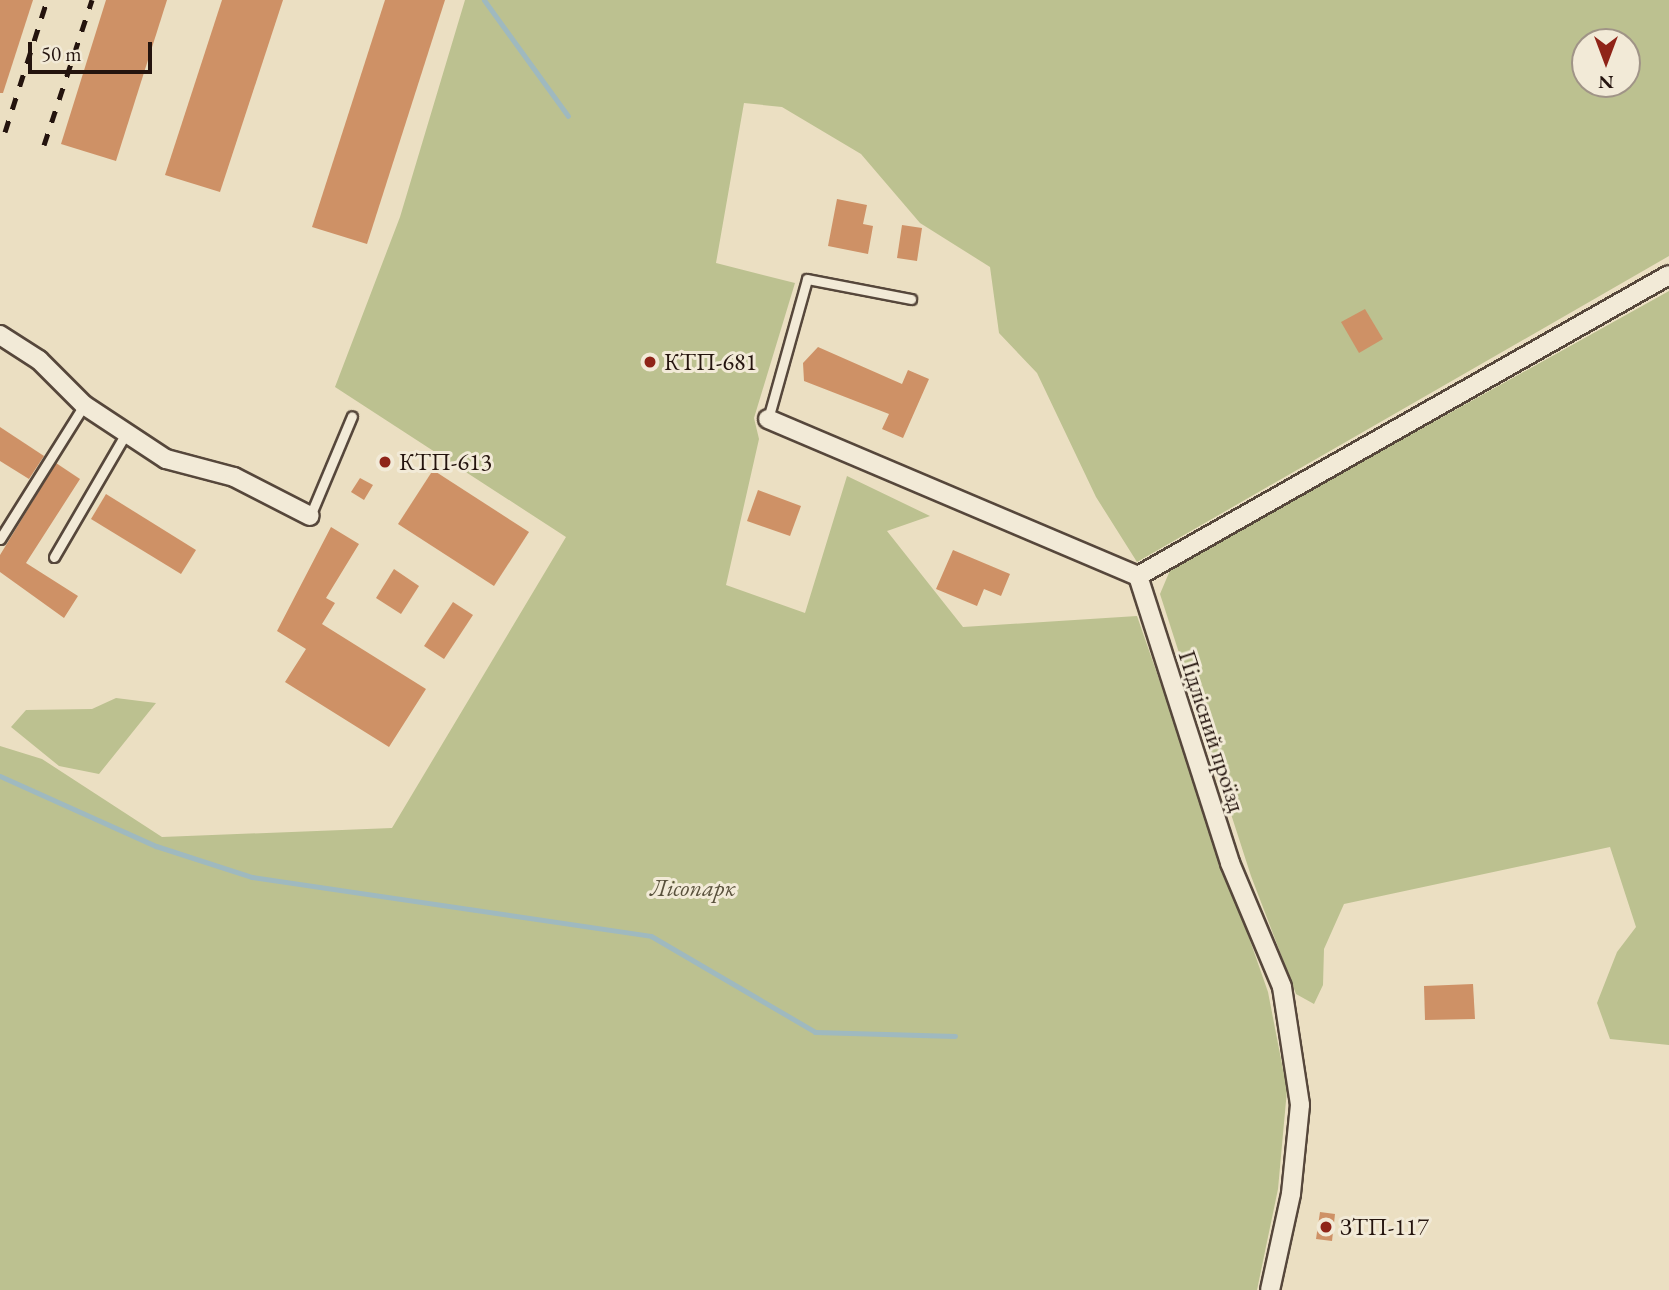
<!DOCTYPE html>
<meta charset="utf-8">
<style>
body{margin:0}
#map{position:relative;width:1669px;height:1290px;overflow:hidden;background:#ebdfc2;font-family:"EB Garamond",serif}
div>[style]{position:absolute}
.green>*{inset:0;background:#bcc190}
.stream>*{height:5px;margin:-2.5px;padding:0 2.5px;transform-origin:2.5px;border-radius:2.5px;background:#9fb9bf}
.building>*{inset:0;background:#ce9166}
.roads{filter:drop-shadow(2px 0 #56473b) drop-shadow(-2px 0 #56473b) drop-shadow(0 2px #56473b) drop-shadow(0 -2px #56473b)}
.service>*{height:9px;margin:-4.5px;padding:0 4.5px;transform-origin:4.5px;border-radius:4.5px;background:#f2ead7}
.minor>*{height:18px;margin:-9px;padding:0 9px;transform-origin:9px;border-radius:9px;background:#f2ead7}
.rail>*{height:5px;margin-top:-2.5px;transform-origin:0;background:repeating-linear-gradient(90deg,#24140e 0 12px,transparent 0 24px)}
.dots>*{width:19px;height:19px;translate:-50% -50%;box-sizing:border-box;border:4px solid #f2ead7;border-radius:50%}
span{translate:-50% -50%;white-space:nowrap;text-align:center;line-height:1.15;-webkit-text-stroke:6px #f2ead7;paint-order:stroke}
.poi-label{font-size:24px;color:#24140e}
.left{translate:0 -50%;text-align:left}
.street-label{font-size:24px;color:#24140e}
.park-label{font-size:24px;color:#59513c;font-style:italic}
.north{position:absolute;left:1571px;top:28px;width:70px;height:70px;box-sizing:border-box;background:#f2ead7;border:2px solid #a09487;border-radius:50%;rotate:180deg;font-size:19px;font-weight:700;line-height:28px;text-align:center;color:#24140e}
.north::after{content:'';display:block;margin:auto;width:24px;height:32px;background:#8f2418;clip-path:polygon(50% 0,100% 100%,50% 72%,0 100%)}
.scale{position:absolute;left:28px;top:42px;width:124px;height:32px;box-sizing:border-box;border:4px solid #24140e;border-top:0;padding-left:9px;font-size:21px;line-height:24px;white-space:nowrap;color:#24140e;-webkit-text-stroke:5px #f2ead7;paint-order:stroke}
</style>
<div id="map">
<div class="green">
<div style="clip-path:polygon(evenodd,465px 0,1669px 0,1669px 256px,1137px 562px,1096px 497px,1037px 373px,999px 333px,990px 267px,920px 223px,861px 154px,782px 107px,744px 103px,716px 263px,795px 283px,754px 418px,759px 439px,726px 585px,805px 613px,847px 476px,930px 516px,887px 531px,963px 627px,1137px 616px,1268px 992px,1287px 1090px,1278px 1189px,1257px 1290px,0 1290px,0 746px,42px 759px,162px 837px,392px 828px,566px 537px,335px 387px,400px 217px,465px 0,1585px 42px,1627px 42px,1627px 84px,1585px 84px,1585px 42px)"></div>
<div style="clip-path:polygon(1669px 291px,1669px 1045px,1610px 1039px,1597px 1003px,1617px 952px,1636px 927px,1610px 847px,1344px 904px,1324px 949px,1323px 985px,1314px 1004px,1296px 994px,1251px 876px,1160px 594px,1171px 568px)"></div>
<div style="clip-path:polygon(116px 698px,156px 703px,99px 774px,59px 766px,11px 727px,26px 710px,92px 709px)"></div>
</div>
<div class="stream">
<div style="left:484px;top:0;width:143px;rotate:54.1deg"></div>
<div style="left:0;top:776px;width:171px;rotate:24.2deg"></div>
<div style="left:156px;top:846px;width:101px;rotate:17.9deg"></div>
<div style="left:252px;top:877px;width:403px;rotate:8.4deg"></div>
<div style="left:651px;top:936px;width:190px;rotate:30.3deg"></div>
<div style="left:815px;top:1032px;width:140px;rotate:1.6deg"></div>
</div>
<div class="building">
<div style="clip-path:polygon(0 0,33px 0,3px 93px,0 93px)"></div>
<div style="clip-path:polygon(106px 0,167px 0,116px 161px,61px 144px)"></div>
<div style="clip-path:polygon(222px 0,283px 0,220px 192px,165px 175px)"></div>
<div style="clip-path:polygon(385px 0,445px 0,367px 244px,312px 227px)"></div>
<div style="clip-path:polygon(837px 199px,867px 205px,863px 224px,873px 226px,868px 254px,828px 246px)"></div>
<div style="clip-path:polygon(902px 225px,922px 228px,917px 261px,897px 258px)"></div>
<div style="clip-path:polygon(1365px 309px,1383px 339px,1359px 353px,1341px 322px)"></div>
<div style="clip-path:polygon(818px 347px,902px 384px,908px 370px,929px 379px,903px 438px,882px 429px,889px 414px,804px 381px,803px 363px)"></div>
<div style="clip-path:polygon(0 427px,44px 456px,29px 479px,0 461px)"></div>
<div style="clip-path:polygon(56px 463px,80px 479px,26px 563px,78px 596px,64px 618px,0 572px,0 555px)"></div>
<div style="clip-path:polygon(433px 470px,529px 532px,494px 586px,398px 524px)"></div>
<div style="clip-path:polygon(360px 478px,373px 485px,364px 500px,351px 492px)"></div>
<div style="clip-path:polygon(758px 490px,801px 506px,790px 536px,747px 521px)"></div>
<div style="clip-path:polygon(106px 494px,196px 550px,181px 574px,91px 519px)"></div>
<div style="clip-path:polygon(331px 527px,359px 544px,326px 598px,335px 603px,322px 624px,426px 689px,389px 747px,285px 682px,306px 649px,277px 631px)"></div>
<div style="clip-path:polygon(953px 550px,1010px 574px,1001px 596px,984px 589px,977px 606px,936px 589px)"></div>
<div style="clip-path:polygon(394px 569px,419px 586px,401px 614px,376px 598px)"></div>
<div style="clip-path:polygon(453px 602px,473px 615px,444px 659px,424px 646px)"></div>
<div style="clip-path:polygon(1473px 984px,1475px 1019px,1425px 1020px,1424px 986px)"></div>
<div style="clip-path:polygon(1320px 1212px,1335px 1214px,1332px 1241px,1316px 1239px)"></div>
</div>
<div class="roads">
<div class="service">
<div style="left:768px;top:419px;width:145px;rotate:-74.4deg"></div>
<div style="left:807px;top:279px;width:106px;rotate:10.9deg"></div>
<div style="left:310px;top:516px;width:108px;rotate:-67.2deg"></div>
<div style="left:0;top:539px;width:158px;rotate:-57.9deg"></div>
<div style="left:54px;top:557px;width:141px;rotate:-59.8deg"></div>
</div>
<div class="minor">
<div style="left:0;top:335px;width:46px;rotate:32.7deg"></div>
<div style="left:39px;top:360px;width:64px;rotate:45deg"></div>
<div style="left:84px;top:405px;width:98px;rotate:33.4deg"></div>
<div style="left:166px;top:459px;width:70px;rotate:14.8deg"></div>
<div style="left:234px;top:477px;width:85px;rotate:27.2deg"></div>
<div style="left:768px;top:419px;width:402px;rotate:23deg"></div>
<div style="left:1138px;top:576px;width:301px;rotate:72.2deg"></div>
<div style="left:1230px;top:863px;width:134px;rotate:67.2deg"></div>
<div style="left:1282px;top:987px;width:119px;rotate:81.3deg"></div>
<div style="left:1300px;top:1105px;width:89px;rotate:95.8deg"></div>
<div style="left:1291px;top:1194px;width:98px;rotate:102.3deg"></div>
<div style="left:1138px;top:576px;width:610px;rotate:-29.55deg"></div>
</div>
</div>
<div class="rail">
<div style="left:5px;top:132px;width:139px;rotate:-72.3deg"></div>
<div style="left:44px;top:145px;width:153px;rotate:-71.7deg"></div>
</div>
<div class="dots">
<div style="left:650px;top:362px;background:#8f2418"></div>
<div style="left:385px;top:462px;background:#8f2418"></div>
<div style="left:1326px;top:1227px;background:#8f2418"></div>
</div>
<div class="poi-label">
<span class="left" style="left:664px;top:362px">КТП-681</span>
<span class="left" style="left:399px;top:462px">КТП-613</span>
<span class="left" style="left:1340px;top:1227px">ЗТП-117</span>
</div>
<div class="street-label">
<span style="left:1212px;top:731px;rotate:72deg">Підлісний проїзд</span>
</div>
<div class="park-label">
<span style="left:693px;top:888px">Лісопарк</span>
</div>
<div class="north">N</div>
<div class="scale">50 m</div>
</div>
